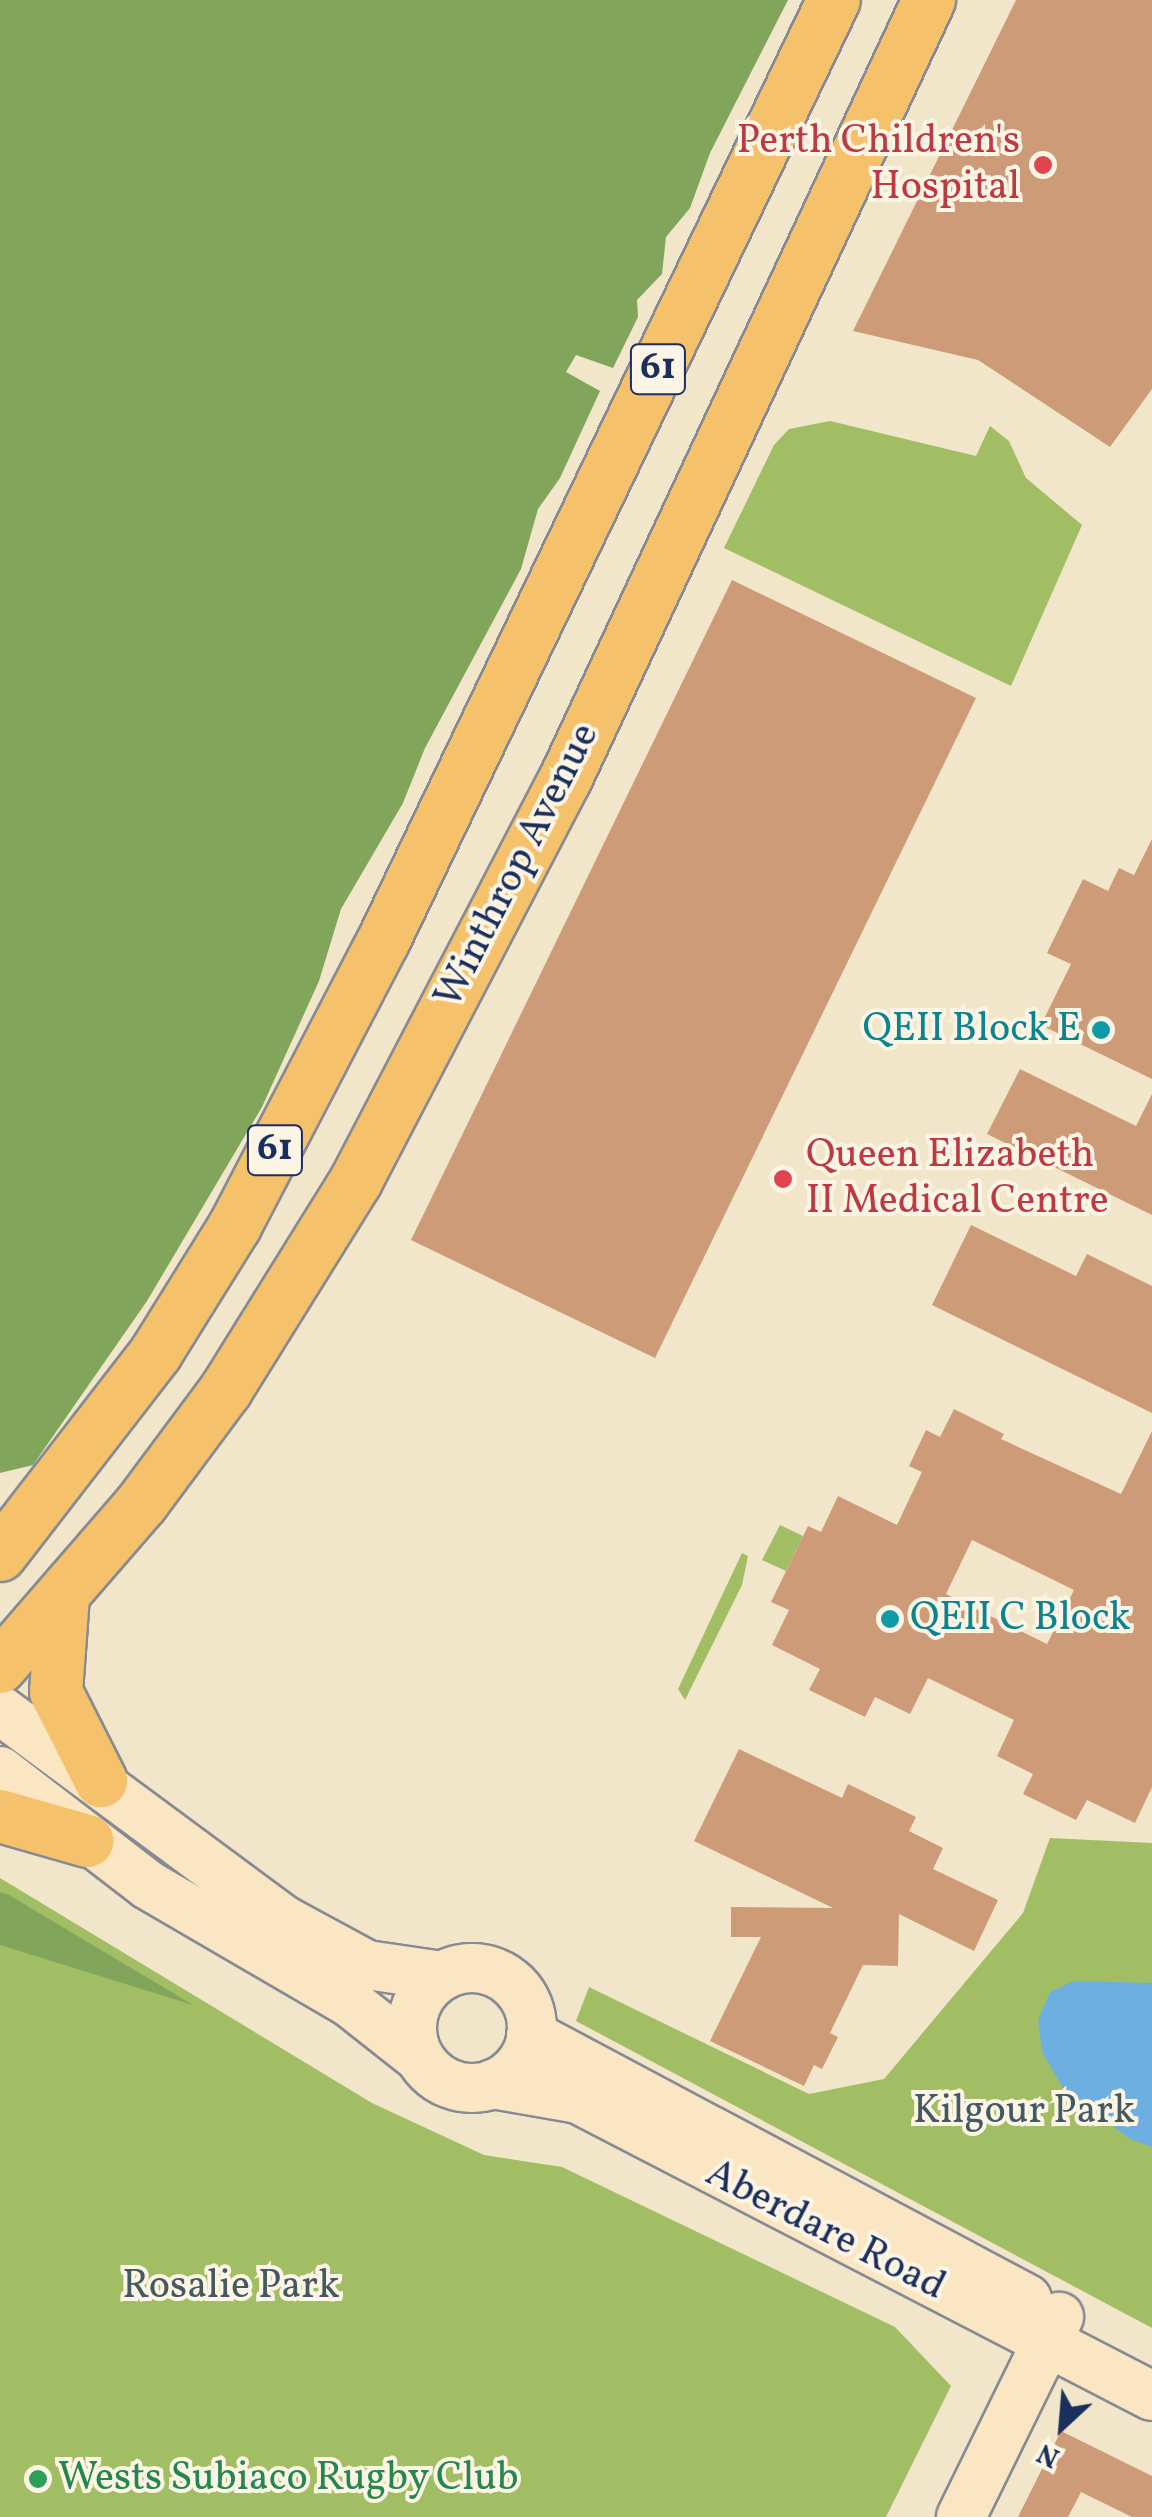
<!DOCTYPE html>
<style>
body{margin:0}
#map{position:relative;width:1152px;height:2517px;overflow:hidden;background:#f1e6c9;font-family:Vollkorn,serif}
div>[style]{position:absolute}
.green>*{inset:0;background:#a2be65}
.forest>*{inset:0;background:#81a55a}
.water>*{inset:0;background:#6eafe2}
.building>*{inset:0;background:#cd9b78}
.roads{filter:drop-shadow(2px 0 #868a94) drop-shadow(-2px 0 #868a94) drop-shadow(0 2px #868a94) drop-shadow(0 -2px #868a94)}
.secondary>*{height:48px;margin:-24px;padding:0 24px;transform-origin:24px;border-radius:24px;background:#fbe6c4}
.secondary>.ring{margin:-24px;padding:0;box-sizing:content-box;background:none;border:48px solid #fbe6c4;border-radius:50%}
.primary>*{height:52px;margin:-26px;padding:0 26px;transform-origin:26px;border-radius:26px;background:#f5c16b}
.dots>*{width:28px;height:28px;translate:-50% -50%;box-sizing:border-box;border:5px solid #fcf5e5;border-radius:50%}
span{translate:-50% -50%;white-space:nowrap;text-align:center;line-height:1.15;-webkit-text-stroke:8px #fcf5e5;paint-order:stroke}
.shield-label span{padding:2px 8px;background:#fcf5e5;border:2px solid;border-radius:8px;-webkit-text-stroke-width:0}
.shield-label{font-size:38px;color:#1b2f5e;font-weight:700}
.health-label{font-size:40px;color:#be3a42}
.right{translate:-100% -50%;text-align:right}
.left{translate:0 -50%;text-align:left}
.street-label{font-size:40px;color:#1b2f5e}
.culture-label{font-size:40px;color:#0d838f}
.park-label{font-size:40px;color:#445a60}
.leisure-label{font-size:40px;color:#27864d}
.north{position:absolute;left:1012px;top:2377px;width:100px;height:100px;-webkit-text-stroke:8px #fcf5e5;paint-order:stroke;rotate:206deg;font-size:28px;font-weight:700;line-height:40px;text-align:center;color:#1b2f5e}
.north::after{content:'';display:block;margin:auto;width:35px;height:45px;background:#1b2f5e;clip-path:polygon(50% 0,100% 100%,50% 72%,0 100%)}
</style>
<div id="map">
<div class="green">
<div style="clip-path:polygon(830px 421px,976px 456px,990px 426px,1009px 441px,1026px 478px,1082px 525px,1011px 686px,724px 548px,774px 445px,789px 429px)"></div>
<div style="clip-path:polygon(780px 1525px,803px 1536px,786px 1571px,762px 1560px)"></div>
<div style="clip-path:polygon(742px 1553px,748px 1556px,742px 1585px,685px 1700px,678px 1689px)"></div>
<div style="clip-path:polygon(1050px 1838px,1152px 1843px,1152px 2328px,576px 2021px,589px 1987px,809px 2094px,884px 2079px,1023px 1913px)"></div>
<div style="clip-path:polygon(0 1878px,372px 2103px,484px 2155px,562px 2167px,895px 2327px,951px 2386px,886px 2517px,0 2517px)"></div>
</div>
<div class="forest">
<div style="clip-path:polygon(0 0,788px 0,710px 153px,690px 208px,666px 237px,662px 274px,637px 300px,638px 317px,613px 368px,576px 355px,566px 372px,600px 391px,560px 478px,538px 509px,521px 569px,425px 748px,403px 803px,341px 909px,319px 981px,262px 1107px,147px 1301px,33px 1465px,0 1473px)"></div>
<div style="clip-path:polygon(0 1892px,9px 1895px,193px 2005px,0 1945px)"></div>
</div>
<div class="water">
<div style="clip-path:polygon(1074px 1981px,1152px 1983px,1152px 2147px,1130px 2139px,1063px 2088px,1042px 2052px,1038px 2020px,1050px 1992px)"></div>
</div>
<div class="building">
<div style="clip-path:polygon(1016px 0,1152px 0,1152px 389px,1110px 447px,978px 360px,853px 331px)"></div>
<div style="clip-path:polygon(732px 580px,976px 698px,655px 1358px,411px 1240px)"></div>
<div style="clip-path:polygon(1152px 839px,1152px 1079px,1041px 1025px,1071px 964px,1047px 953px,1083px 879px,1108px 891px,1119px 868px,1134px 875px)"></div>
<div style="clip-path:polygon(1020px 1069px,1136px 1126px,1152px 1094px,1152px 1215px,987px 1134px)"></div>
<div style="clip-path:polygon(971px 1225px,1076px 1276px,1087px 1254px,1152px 1286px,1152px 1413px,932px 1305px)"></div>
<div style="clip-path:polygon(evenodd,954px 1409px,1004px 1434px,1001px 1439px,1121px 1494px,1152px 1431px,1152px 1787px,1135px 1823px,1087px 1800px,1076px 1820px,1023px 1794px,1033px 1774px,997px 1756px,1014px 1720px,928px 1678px,910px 1714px,875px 1697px,865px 1717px,809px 1690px,820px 1669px,772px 1645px,789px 1610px,771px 1602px,808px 1526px,821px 1532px,838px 1496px,897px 1525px,922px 1472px,909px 1466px,926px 1430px,940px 1437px,954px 1409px,972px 1540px,1074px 1590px,1047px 1644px,946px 1594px,972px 1540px)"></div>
<div style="clip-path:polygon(739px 1749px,842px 1798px,848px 1784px,916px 1817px,909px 1831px,943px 1848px,933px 1869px,998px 1900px,974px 1951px,899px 1914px,898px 1966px,863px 1965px,830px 2033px,838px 2037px,822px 2069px,814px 2065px,804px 2086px,710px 2041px,761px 1937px,731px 1937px,731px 1907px,833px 1908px,694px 1841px)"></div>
<div style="clip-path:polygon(1061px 2431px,1152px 2476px,1152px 2517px,1132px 2517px,1081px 2492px,1068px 2517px,1018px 2517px)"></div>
</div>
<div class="roads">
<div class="secondary">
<div style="left:0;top:1710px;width:353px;rotate:36.5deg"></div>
<div style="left:284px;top:1920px;width:94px;rotate:28.5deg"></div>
<div style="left:367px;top:1965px;width:76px;rotate:8.3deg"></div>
<div style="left:0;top:1771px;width:187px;rotate:37.6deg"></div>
<div style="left:148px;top:1885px;width:233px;rotate:30.2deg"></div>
<div style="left:349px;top:2002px;width:89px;rotate:38.2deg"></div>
<div class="ring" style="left:412px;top:1968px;width:72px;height:72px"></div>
<div style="left:531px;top:2035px;width:562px;rotate:28.02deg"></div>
<div style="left:493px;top:2084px;width:86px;rotate:10deg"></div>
<div style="left:578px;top:2099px;width:646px;rotate:27.36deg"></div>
<div style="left:961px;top:2517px;width:223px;rotate:-63.9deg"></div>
</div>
<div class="primary">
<div style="left:0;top:1555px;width:255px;rotate:-52.3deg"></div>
<div style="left:156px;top:1353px;width:150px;rotate:-58.1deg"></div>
<div style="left:235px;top:1226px;width:320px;rotate:-62.5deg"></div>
<div style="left:383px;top:942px;width:1044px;rotate:-64.42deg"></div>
<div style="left:63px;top:1596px;width:96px;rotate:94.2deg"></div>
<div style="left:56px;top:1692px;width:100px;rotate:63.2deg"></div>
<div style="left:0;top:1667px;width:217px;rotate:-49.1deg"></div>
<div style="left:142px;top:1503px;width:141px;rotate:-53.4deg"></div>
<div style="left:226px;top:1390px;width:246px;rotate:-58.1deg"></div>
<div style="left:356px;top:1181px;width:452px;rotate:-62.5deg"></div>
<div style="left:565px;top:780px;width:861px;rotate:-64.98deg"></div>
<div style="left:0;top:1816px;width:91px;rotate:16deg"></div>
</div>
</div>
<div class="dots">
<div style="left:1043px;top:165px;background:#e0444e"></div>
<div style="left:1101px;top:1030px;background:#0f9aa8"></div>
<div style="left:783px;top:1179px;background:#e0444e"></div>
<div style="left:890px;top:1619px;background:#0f9aa8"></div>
<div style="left:38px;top:2479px;background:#2e9e5b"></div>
</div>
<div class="shield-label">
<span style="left:658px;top:369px">61</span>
<span style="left:275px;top:1150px">61</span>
</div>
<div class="health-label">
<span class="right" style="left:1020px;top:165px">Perth Children's<br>Hospital</span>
<span class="left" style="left:806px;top:1179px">Queen Elizabeth<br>II Medical Centre</span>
</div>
<div class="street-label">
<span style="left:518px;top:866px;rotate:-63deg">Winthrop Avenue</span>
<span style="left:825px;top:2231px;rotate:27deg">Aberdare Road</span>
</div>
<div class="culture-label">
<span class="right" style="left:1081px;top:1030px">QEII Block E</span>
<span class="left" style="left:910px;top:1619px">QEII C Block</span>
</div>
<div class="park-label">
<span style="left:1024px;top:2112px">Kilgour Park</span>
<span style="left:231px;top:2287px">Rosalie Park</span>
</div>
<div class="leisure-label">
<span class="left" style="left:58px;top:2479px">Wests Subiaco Rugby Club</span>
</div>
<div class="north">N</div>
</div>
